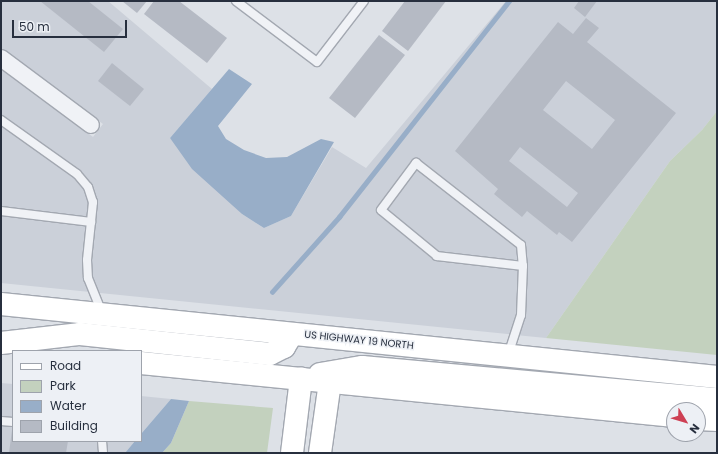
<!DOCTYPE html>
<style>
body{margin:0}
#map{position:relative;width:718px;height:454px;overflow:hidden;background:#dde1e7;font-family:Poppins,sans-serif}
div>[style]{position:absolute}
.built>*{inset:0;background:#cbd0d9}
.green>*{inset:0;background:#c3d1be}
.water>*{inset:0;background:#98aec8}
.stream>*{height:4.5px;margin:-2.25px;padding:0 2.25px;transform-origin:2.25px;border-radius:2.25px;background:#98aec8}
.building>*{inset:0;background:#b5bac4}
.roads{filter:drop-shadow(1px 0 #a3a8b1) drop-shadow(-1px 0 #a3a8b1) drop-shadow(0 1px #a3a8b1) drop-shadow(0 -1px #a3a8b1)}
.lane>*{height:8px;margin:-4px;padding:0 4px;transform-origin:4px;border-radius:4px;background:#f0f2f6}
.street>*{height:16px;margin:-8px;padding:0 8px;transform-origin:8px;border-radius:8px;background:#f0f2f6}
.secondary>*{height:22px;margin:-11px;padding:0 11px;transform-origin:11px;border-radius:11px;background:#fff}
.highway>*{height:22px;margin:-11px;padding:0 11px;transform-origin:11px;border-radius:11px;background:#fff}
span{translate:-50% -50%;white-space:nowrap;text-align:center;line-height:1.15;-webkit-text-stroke:3px #edf0f5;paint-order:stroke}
.street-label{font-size:10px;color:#272f3e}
.frame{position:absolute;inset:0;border:2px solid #272f3e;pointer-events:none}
.legend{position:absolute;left:12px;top:350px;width:130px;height:92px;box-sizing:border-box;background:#edf0f5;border:1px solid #9ea3ac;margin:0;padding:5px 7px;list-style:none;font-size:12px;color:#272f3e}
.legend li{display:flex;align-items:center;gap:8px;height:20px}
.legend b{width:20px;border:1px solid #9ea3ac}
.north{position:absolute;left:666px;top:402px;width:40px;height:40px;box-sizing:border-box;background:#edf0f5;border:1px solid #9ea3ac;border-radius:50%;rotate:128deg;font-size:11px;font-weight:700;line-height:16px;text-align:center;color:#272f3e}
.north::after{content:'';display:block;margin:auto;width:14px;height:18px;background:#ce4054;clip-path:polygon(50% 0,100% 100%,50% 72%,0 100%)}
.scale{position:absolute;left:12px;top:20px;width:115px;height:18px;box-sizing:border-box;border:2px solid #272f3e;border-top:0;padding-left:5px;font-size:12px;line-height:14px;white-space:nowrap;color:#272f3e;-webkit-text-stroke:3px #edf0f5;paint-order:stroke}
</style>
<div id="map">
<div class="built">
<div style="clip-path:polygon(1px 1px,108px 1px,212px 89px,170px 138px,242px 214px,264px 228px,291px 216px,332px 147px,366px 168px,506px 1px,717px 1px,717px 111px,702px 130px,670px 161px,546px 338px,1px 283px,1px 67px,93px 137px,103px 124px,1px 48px)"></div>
<div style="clip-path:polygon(1px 383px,13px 384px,13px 441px,135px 441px,125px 453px,1px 453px)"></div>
<div style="clip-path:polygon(141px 396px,171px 399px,141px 434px)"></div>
</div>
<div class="green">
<div style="clip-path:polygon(717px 111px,717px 355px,546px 338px,670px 161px,702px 130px)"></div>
<div style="clip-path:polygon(189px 401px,273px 408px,267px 453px,162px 453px,171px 443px)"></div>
</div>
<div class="water">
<div style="clip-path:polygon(229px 69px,252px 84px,218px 126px,226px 139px,244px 150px,266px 158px,287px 157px,321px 139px,334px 142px,291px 216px,264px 228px,242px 214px,192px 169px,170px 138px)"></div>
<div style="clip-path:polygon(171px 399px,189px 401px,171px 443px,162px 453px,125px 453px,135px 441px,141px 441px,141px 434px)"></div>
</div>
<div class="stream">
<div style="left:272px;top:292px;width:101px;rotate:-48.2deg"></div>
<div style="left:339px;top:217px;width:275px;rotate:-51.8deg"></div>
</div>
<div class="building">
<div style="clip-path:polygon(40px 1px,88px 1px,123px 29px,104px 52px)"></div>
<div style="clip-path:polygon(122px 1px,147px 1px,137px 13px)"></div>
<div style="clip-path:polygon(154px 1px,179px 1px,227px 38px,207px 63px,144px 14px)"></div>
<div style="clip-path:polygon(405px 1px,446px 1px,408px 51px,382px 31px)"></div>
<div style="clip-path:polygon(579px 1px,597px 1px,585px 17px,574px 8px)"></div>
<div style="clip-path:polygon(evenodd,586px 18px,599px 28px,587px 42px,676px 113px,572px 242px,559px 232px,557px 235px,527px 211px,522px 217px,494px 194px,498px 189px,455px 151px,558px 22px,573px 34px,586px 18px,566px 81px,615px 120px,592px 149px,543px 110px,566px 81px,586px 18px,520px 147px,578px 193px,567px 207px,509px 161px,520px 147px)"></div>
<div style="clip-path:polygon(379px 35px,405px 55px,355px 118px,329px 98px)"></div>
<div style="clip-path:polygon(112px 63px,144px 89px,130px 106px,98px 81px)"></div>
<div style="clip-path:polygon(12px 430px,13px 441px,68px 441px,66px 453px,9px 453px)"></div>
</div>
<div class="roads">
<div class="lane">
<div style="left:236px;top:1px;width:101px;rotate:37deg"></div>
<div style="left:317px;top:62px;width:77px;rotate:-52.4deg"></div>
<div style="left:1px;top:120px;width:93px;rotate:35.4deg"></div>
<div style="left:77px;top:174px;width:17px;rotate:50deg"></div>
<div style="left:88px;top:187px;width:16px;rotate:72deg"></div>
<div style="left:93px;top:202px;width:58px;rotate:95.9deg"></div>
<div style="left:87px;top:260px;width:18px;rotate:87deg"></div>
<div style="left:88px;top:278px;width:35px;rotate:68deg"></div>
<div style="left:1px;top:211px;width:91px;rotate:7deg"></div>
<div style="left:508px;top:355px;width:42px;rotate:-72deg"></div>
<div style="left:521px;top:315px;width:49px;rotate:-87.7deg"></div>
<div style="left:523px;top:266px;width:87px;rotate:-173.4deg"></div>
<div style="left:437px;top:256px;width:72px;rotate:-140.6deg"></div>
<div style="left:381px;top:210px;width:59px;rotate:-53.3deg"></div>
<div style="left:416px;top:163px;width:133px;rotate:38deg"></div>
<div style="left:521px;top:245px;width:21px;rotate:85deg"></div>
<div style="left:1px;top:421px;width:12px;rotate:5deg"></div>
<div style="left:102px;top:441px;width:12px;rotate:85deg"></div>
</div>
<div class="street">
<div style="left:1px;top:58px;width:112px;rotate:36.7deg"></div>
</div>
<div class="secondary">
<div style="left:292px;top:453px;width:75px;rotate:-83.1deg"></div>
<div style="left:320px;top:453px;width:72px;rotate:-82deg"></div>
</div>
<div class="highway">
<div style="left:1px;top:304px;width:720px;rotate:5.82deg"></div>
<div style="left:1px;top:343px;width:80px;rotate:-6.5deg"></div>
<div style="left:80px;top:334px;width:191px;rotate:6deg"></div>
<div style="left:270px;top:354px;width:16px;rotate:-27deg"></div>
<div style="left:284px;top:347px;width:15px;rotate:-58deg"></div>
<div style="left:141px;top:363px;width:536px;rotate:5.68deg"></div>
<div style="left:320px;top:374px;width:43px;rotate:-9.5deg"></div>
<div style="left:362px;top:367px;width:356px;rotate:5.2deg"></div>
<div style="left:698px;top:419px;width:19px;rotate:3deg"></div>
</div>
</div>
<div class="street-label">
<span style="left:359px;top:340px;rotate:6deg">US HIGHWAY 19 NORTH</span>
</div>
<div class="frame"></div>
<ul class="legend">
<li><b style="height:5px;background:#fff"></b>Road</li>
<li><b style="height:11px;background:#c3d1be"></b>Park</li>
<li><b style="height:11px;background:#98aec8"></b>Water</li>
<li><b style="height:11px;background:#b5bac4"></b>Building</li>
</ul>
<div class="north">N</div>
<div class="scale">50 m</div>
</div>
